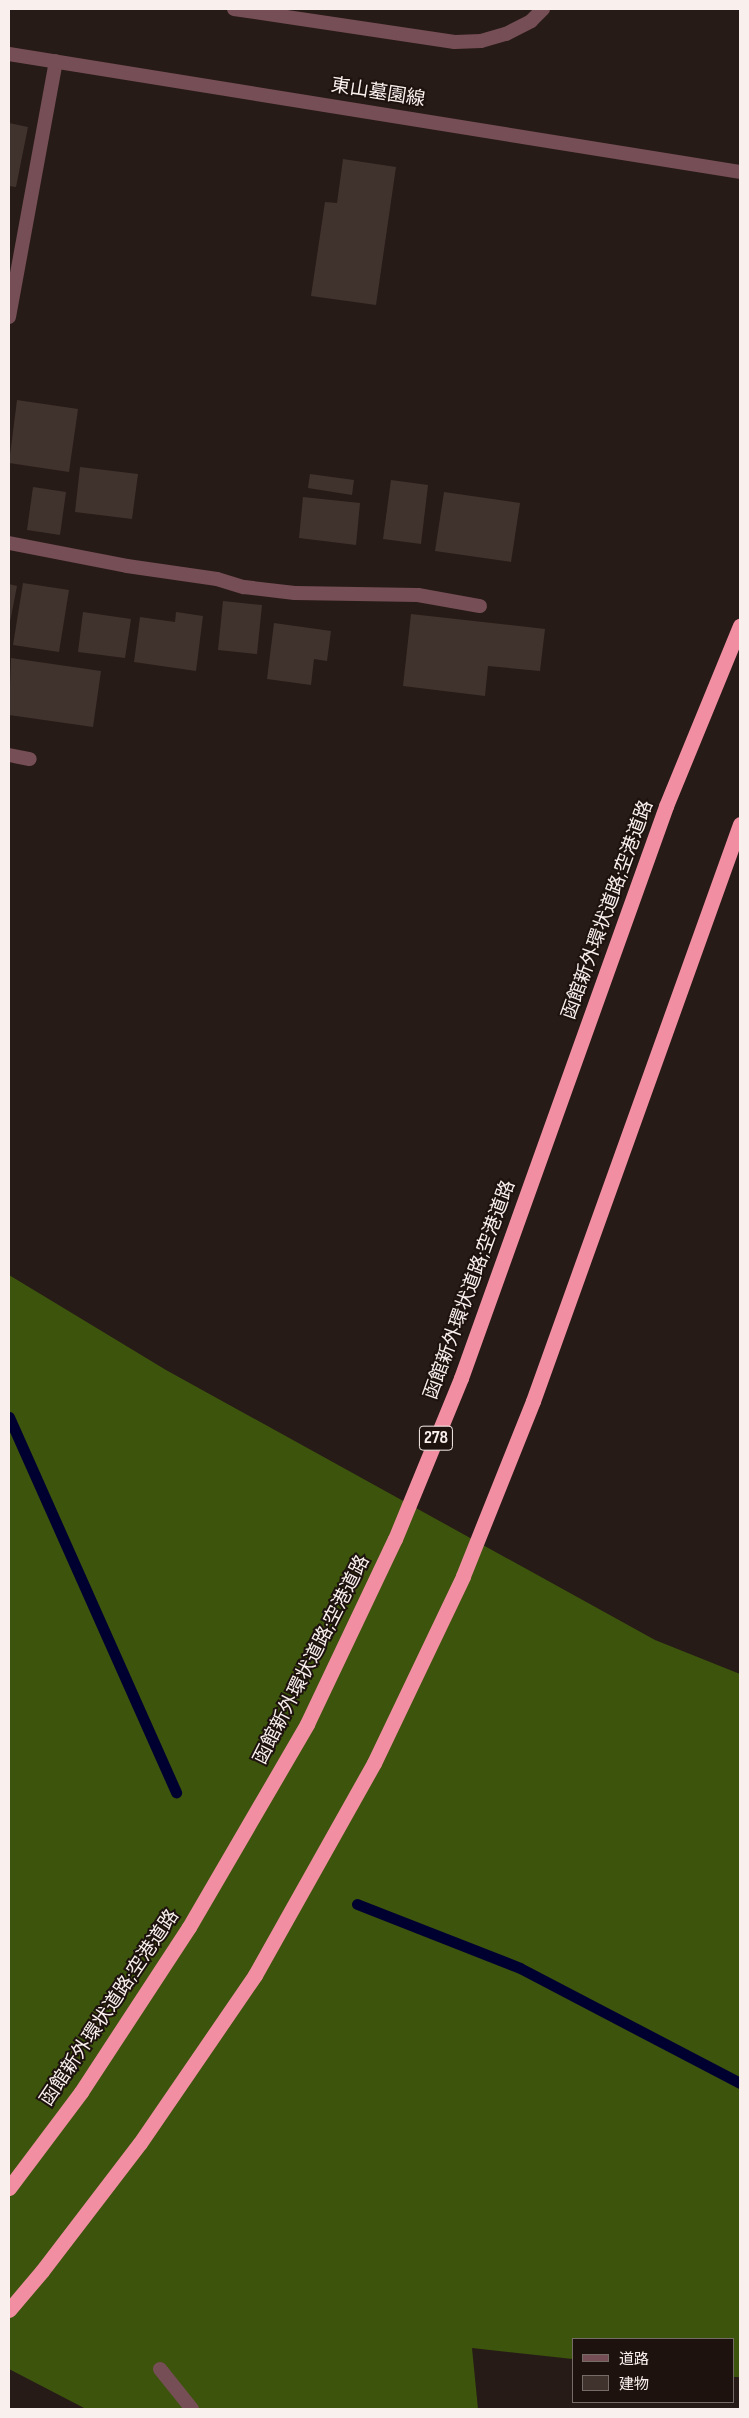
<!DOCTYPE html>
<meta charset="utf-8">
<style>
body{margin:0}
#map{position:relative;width:749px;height:2418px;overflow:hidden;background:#271b17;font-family:"Sofia Sans Condensed","Noto Sans JP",sans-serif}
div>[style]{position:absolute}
.forest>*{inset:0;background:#3d540d}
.stream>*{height:11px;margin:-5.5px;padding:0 5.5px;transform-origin:5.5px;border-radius:5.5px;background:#000030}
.building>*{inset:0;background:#40332e}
.service>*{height:14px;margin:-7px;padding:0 7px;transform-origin:7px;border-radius:7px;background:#764e55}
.minor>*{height:14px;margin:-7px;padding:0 7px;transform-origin:7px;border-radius:7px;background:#764e55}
.tertiary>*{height:14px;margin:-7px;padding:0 7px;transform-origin:7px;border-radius:7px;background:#764e55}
.motorway>*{height:15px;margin:-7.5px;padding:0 7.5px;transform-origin:7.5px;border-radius:7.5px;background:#f18ea2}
span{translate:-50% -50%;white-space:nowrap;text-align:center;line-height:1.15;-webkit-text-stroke:4px #1d120e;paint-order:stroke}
.shield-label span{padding:1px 4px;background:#1d120e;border:1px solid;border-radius:4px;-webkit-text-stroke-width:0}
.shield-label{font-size:18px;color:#f9f0ed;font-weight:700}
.street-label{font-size:19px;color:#f9f0ed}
.frame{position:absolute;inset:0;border:10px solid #f9f0ed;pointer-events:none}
.legend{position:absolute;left:572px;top:2338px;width:162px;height:65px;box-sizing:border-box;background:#1d120e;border:1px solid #756b67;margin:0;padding:6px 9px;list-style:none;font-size:15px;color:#f9f0ed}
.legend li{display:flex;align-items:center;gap:10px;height:25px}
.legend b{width:25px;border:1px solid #756b67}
</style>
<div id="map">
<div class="forest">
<div style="clip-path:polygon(9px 1275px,166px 1370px,655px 1640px,740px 1674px,740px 2377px,733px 2377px,733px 2339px,573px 2339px,573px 2359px,472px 2348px,478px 2409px,86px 2409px,9px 2369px)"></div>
</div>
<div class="stream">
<div style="left:9px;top:1417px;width:411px;rotate:66deg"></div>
<div style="left:357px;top:1904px;width:175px;rotate:21.4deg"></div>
<div style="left:520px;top:1968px;width:248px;rotate:27.6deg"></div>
</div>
<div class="building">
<div style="clip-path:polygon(9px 123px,28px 127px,16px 187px,9px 186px)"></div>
<div style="clip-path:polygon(343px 159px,396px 167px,376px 305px,311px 296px,325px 202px,337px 203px)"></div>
<div style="clip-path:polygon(17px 400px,78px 409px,69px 472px,9px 463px)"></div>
<div style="clip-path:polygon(80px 467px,138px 474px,132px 519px,75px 512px)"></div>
<div style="clip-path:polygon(310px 474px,354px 480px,352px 495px,308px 488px)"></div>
<div style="clip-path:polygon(391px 480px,428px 485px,421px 544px,383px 539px)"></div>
<div style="clip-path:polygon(33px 487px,66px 492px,60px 535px,27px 530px)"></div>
<div style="clip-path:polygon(444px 492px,520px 503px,511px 562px,435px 551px)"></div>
<div style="clip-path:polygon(303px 497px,360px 503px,356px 545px,299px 538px)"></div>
<div style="clip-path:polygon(23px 583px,69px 590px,59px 652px,13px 645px)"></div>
<div style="clip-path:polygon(9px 584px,17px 586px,10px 622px,9px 622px)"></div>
<div style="clip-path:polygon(223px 601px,262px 605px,257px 654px,218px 650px)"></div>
<div style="clip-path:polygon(83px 612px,131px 619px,125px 658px,78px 652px)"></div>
<div style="clip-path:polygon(176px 612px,203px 616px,196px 671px,134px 662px,140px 617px,175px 622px)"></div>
<div style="clip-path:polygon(411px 614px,545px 629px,540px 671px,488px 666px,485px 696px,403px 686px)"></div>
<div style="clip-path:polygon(274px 623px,331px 631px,327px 661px,314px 659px,311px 685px,267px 679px)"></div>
<div style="clip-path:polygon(11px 658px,101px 671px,93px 727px,9px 715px)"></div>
</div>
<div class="service">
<div style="left:9px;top:317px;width:260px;rotate:-79.6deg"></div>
<div style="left:9px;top:755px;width:21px;rotate:11deg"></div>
</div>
<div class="minor">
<div style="left:234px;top:9px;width:223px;rotate:8.5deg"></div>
<div style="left:455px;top:42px;width:26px;rotate:-2deg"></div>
<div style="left:481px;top:41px;width:26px;rotate:-16deg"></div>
<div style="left:506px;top:34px;width:28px;rotate:-27deg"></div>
<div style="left:531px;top:21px;width:17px;rotate:-45deg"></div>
<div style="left:9px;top:543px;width:120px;rotate:11deg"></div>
<div style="left:127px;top:566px;width:91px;rotate:8.2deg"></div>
<div style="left:217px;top:579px;width:28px;rotate:17deg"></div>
<div style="left:244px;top:587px;width:51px;rotate:6.7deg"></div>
<div style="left:295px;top:593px;width:123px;rotate:0.9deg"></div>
<div style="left:418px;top:595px;width:63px;rotate:10.1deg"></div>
<div style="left:160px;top:2369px;width:51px;rotate:51.3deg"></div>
</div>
<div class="tertiary">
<div style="left:9px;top:54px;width:740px;rotate:9.17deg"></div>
</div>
<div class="motorway">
<div style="left:9px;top:2188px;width:120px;rotate:-53.1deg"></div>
<div style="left:81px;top:2092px;width:197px;rotate:-56.8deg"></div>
<div style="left:189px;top:1927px;width:235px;rotate:-59.8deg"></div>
<div style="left:307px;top:1724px;width:205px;rotate:-64.6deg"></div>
<div style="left:395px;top:1539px;width:174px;rotate:-67.7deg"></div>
<div style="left:461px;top:1378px;width:608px;rotate:-70.28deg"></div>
<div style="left:666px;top:806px;width:195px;rotate:-67.7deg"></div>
<div style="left:9px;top:2310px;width:51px;rotate:-49.8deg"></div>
<div style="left:42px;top:2271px;width:161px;rotate:-52.6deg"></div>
<div style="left:140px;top:2143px;width:204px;rotate:-55.6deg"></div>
<div style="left:255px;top:1975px;width:243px;rotate:-60.7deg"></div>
<div style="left:374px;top:1763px;width:207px;rotate:-64.5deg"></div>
<div style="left:463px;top:1576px;width:188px;rotate:-68.2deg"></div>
<div style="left:533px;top:1401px;width:613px;rotate:-70.26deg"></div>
</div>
<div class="shield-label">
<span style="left:436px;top:1438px">278</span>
</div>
<div class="street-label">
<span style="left:378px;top:93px;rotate:9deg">東山墓園線</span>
<span style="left:608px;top:910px;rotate:-70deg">函館新外環状道路;空港道路</span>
<span style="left:470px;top:1290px;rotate:-70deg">函館新外環状道路;空港道路</span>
<span style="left:312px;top:1660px;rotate:-63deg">函館新外環状道路;空港道路</span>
<span style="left:110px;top:2008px;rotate:-56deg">函館新外環状道路;空港道路</span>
</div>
<div class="frame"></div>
<ul class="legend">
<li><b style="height:6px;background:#764e55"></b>道路</li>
<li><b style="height:14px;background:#40332e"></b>建物</li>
</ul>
</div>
